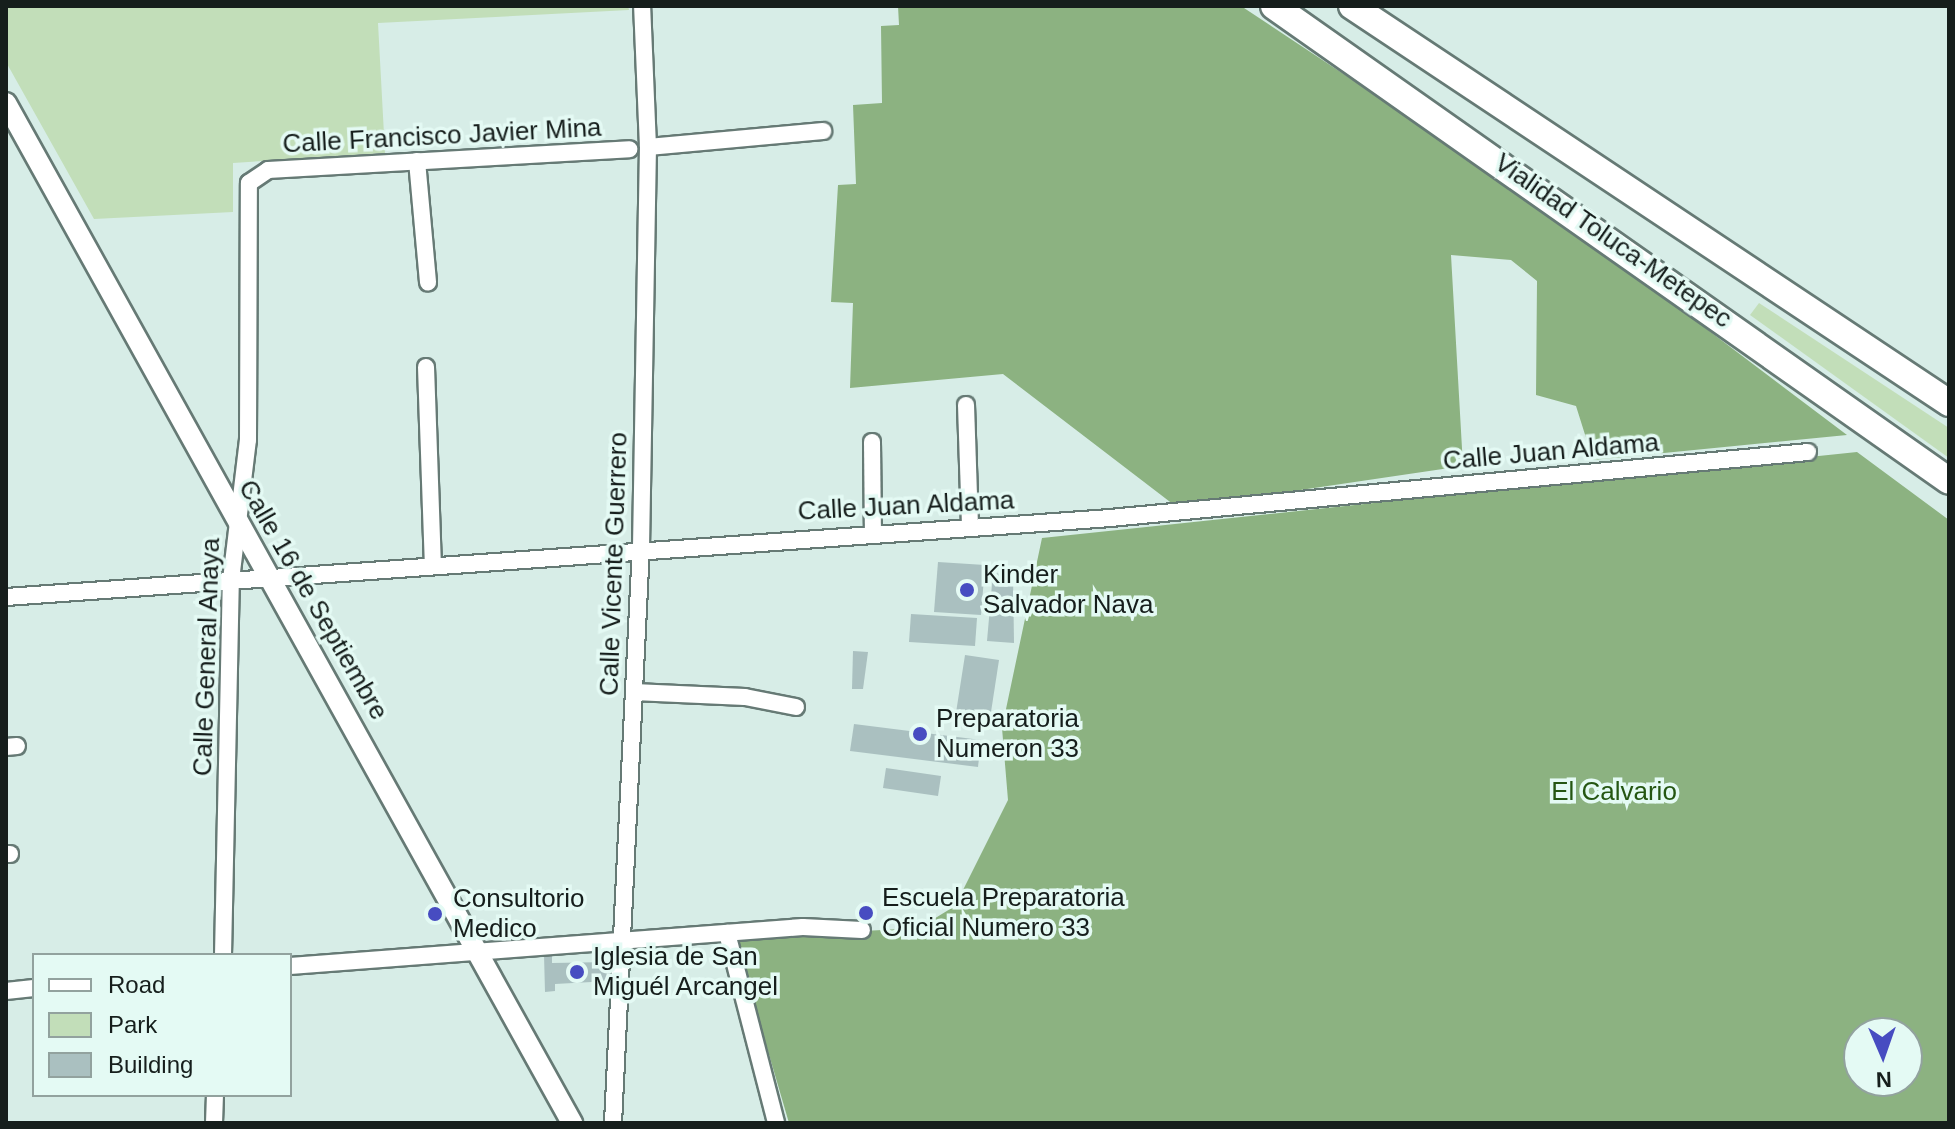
<!DOCTYPE html>
<meta charset="utf-8">
<style>
body{margin:0}
#map{position:relative;width:1955px;height:1129px;overflow:hidden;background:#d7ede7;font-family:Arial,sans-serif}
div>[style]{position:absolute}
.green>*{inset:0;background:#c2deb9}
.forest>*{inset:0;background:#8cb281}
.building>*{inset:0;background:#aac0c0}
.roads{filter:drop-shadow(2px 0 #667a75) drop-shadow(-2px 0 #667a75) drop-shadow(0 2px #667a75) drop-shadow(0 -2px #667a75)}
.minor>*{height:16px;margin:-8px;padding:0 8px;transform-origin:8px;border-radius:8px;background:#fff}
.tertiary>*{height:20px;margin:-10px;padding:0 10px;transform-origin:10px;border-radius:10px;background:#fff}
.trunk>*{height:26px;margin:-13px;padding:0 13px;transform-origin:13px;border-radius:13px;background:#fff}
.dots>*{width:22px;height:22px;translate:-50% -50%;box-sizing:border-box;border:4px solid #e4faf4;border-radius:50%}
span{translate:-50% -50%;white-space:nowrap;text-align:center;line-height:1.15;-webkit-text-stroke:7px #e4faf4;paint-order:stroke}
.street-label{font-size:26px;color:#161e1c}
.poi-label{font-size:26px;color:#161e1c}
.left{translate:0 -50%;text-align:left}
.park-label{font-size:26px;color:#255612}
.frame{position:absolute;inset:0;border:8px solid #161e1c;pointer-events:none}
.legend{position:absolute;left:32px;top:953px;width:260px;height:144px;box-sizing:border-box;background:#e4faf4;border:2px solid #92a29e;margin:0;padding:10px 14px;list-style:none;font-size:24px;color:#161e1c}
.legend li{display:flex;align-items:center;gap:16px;height:40px}
.legend b{width:40px;border:2px solid #92a29e}
.north{position:absolute;left:1843px;top:1017px;width:80px;height:80px;box-sizing:border-box;background:#e4faf4;border:2px solid #92a29e;border-radius:50%;rotate:178deg;font-size:22px;font-weight:700;line-height:32px;text-align:center;color:#161e1c}
.north::after{content:'';display:block;margin:auto;width:28px;height:36px;background:#474cc1;clip-path:polygon(50% 0,100% 100%,50% 72%,0 100%)}
</style>
<div id="map">
<div class="green">
<div style="clip-path:polygon(6px 6px,628px 6px,629px 10px,378px 23px,385px 153px,233px 163px,233px 212px,94px 219px,6px 62px)"></div>
<div style="clip-path:polygon(1759px 303px,1949px 428px,1949px 458px,1750px 315px)"></div>
</div>
<div class="forest">
<div style="clip-path:polygon(898px 6px,1241px 6px,1553px 213px,1847px 435px,1593px 460px,1576px 406px,1536px 395px,1537px 281px,1511px 260px,1451px 255px,1463px 466px,1178px 508px,1003px 374px,850px 388px,853px 303px,831px 302px,838px 185px,856px 184px,853px 105px,882px 103px,881px 26px,899px 25px)"></div>
<div style="clip-path:polygon(evenodd,1857px 452px,1949px 520px,1949px 1123px,789px 1123px,735px 938px,919px 928px,955px 906px,1008px 800px,1002px 728px,1042px 538px,1857px 452px,1859px 1033px,1907px 1033px,1907px 1081px,1859px 1081px,1859px 1033px)"></div>
</div>
<div class="building">
<div style="clip-path:polygon(938px 562px,985px 565px,981px 615px,934px 612px)"></div>
<div style="clip-path:polygon(993px 573px,1013px 575px,1014px 643px,987px 641px)"></div>
<div style="clip-path:polygon(911px 614px,977px 618px,975px 646px,909px 642px)"></div>
<div style="clip-path:polygon(853px 651px,868px 652px,863px 689px,852px 689px)"></div>
<div style="clip-path:polygon(965px 655px,999px 660px,989px 725px,955px 719px)"></div>
<div style="clip-path:polygon(854px 724px,981px 740px,978px 767px,850px 751px)"></div>
<div style="clip-path:polygon(886px 768px,941px 776px,938px 796px,883px 788px)"></div>
<div style="clip-path:polygon(544px 955px,552px 955px,552px 963px,610px 962px,610px 981px,555px 984px,555px 991px,545px 992px)"></div>
</div>
<div class="roads">
<div class="minor">
<div style="left:648px;top:147px;width:176px;rotate:-5.2deg"></div>
<div style="left:417px;top:161px;width:122px;rotate:84.8deg"></div>
<div style="left:426px;top:367px;width:196px;rotate:88deg"></div>
<div style="left:966px;top:405px;width:119px;rotate:88.1deg"></div>
<div style="left:872px;top:442px;width:89px;rotate:89.4deg"></div>
<div style="left:6px;top:597px;width:1107px;rotate:-4.09deg"></div>
<div style="left:1110px;top:518px;width:701px;rotate:-5.4deg"></div>
<div style="left:634px;top:692px;width:111px;rotate:2.6deg"></div>
<div style="left:745px;top:697px;width:52px;rotate:11.1deg"></div>
<div style="left:6px;top:747px;width:11px;rotate:-5deg"></div>
<div style="left:6px;top:854px;width:4px"></div>
<div style="left:727px;top:933px;width:196px;rotate:75.5deg"></div>
<div style="left:223px;top:955px;width:375px;rotate:-88.8deg"></div>
<div style="left:231px;top:580px;width:141px;rotate:-83.1deg"></div>
<div style="left:248px;top:440px;width:257px;rotate:-89.8deg"></div>
<div style="left:249px;top:183px;width:23px;rotate:-34deg"></div>
<div style="left:268px;top:170px;width:362px;rotate:-3.3deg"></div>
<div style="left:290px;top:966px;width:514px;rotate:-4.35deg"></div>
<div style="left:803px;top:927px;width:59px;rotate:2.9deg"></div>
<div style="left:6px;top:991px;width:28px;rotate:-6deg"></div>
<div style="left:214px;top:1123px;width:28px;rotate:-88deg"></div>
<div style="left:613px;top:1123px;width:577px;rotate:-87.22deg"></div>
<div style="left:641px;top:547px;width:400px;rotate:-89deg"></div>
<div style="left:648px;top:147px;width:141px;rotate:-92.4deg"></div>
</div>
<div class="tertiary">
<div style="left:6px;top:103px;width:1167px;rotate:60.97deg"></div>
</div>
<div class="trunk">
<div style="left:1274px;top:6px;width:825px;rotate:35.13deg"></div>
<div style="left:1352px;top:6px;width:717px;rotate:33.62deg"></div>
</div>
</div>
<div class="dots">
<div style="left:967px;top:590px;background:#474cc1"></div>
<div style="left:920px;top:734px;background:#474cc1"></div>
<div style="left:866px;top:913px;background:#474cc1"></div>
<div style="left:435px;top:914px;background:#474cc1"></div>
<div style="left:577px;top:972px;background:#474cc1"></div>
</div>
<div class="street-label">
<span style="left:442px;top:136px;rotate:-3deg">Calle Francisco Javier Mina</span>
<span style="left:1613px;top:241px;rotate:35deg">Vialidad Toluca-Metepec</span>
<span style="left:1551px;top:452px;rotate:-5deg">Calle Juan Aldama</span>
<span style="left:906px;top:506px;rotate:-3deg">Calle Juan Aldama</span>
<span style="left:614px;top:564px;rotate:-88deg">Calle Vicente Guerrero</span>
<span style="left:313px;top:600px;rotate:60deg">Calle 16 de Septiembre</span>
<span style="left:207px;top:657px;rotate:-88deg">Calle General Anaya</span>
</div>
<div class="poi-label">
<span class="left" style="left:983px;top:590px">Kinder<br>Salvador Nava</span>
<span class="left" style="left:936px;top:734px">Preparatoria<br>Numeron 33</span>
<span class="left" style="left:882px;top:913px">Escuela Preparatoria<br>Oficial Numero 33</span>
<span class="left" style="left:453px;top:914px">Consultorio<br>Medico</span>
<span class="left" style="left:593px;top:972px">Iglesia de San<br>Miguél Arcangel</span>
</div>
<div class="park-label">
<span style="left:1614px;top:792px">El Calvario</span>
</div>
<div class="frame"></div>
<ul class="legend">
<li><b style="height:10px;background:#fff"></b>Road</li>
<li><b style="height:22px;background:#c2deb9"></b>Park</li>
<li><b style="height:22px;background:#aac0c0"></b>Building</li>
</ul>
<div class="north">N</div>
</div>
